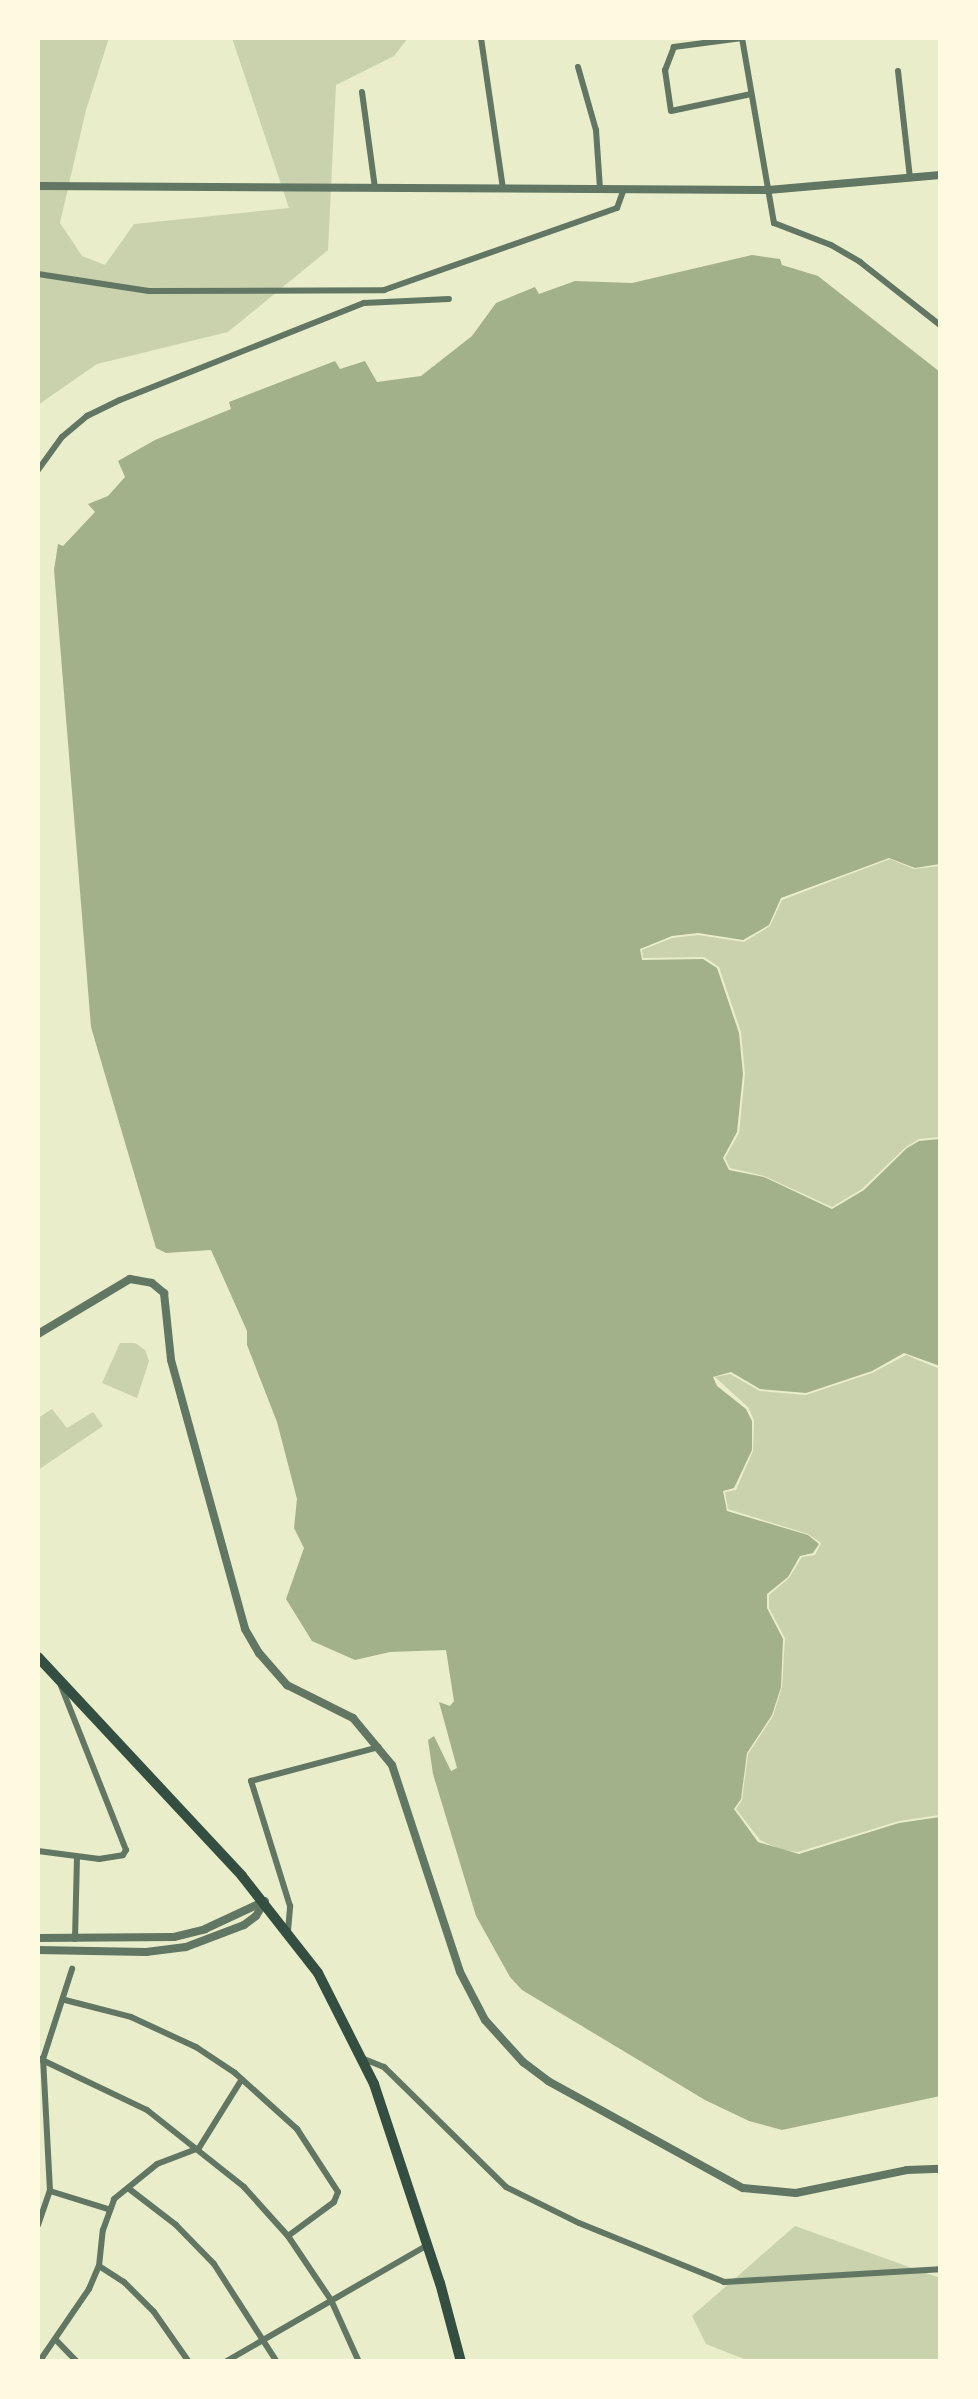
<!DOCTYPE html>
<style>
body{margin:0}
#map{position:relative;width:978px;height:2399px;overflow:hidden;background:#e9edc9;font-family:"Nunito Sans",sans-serif}
div>[style]{position:absolute}
.green>*{inset:0;background:#cad2ad}
.water>*{inset:0;background:#a3b18a}
.minor>*{height:6px;margin:-3px;padding:0 3px;transform-origin:3px;border-radius:3px;background:#617663}
.tertiary>*{height:8px;margin:-4px;padding:0 4px;transform-origin:4px;border-radius:4px;background:#617663}
.trunk>*{height:10px;margin:-5px;padding:0 5px;transform-origin:5px;border-radius:5px;background:#344e41}
span{translate:-50% -50%;white-space:nowrap;text-align:center;line-height:1.15;-webkit-text-stroke:8px #fefae0;paint-order:stroke}
.frame{position:absolute;inset:0;border:40px solid #fefae0;pointer-events:none}
</style>
<div id="map">
<div class="green">
<div style="clip-path:polygon(38px 38px,109px 38px,86px 110px,60px 223px,82px 256px,105px 265px,134px 224px,289px 208px,232px 38px,408px 38px,394px 56px,336px 85px,328px 250px,228px 332px,97px 364px,38px 405px)"></div>
<div style="clip-path:polygon(890px 859px,914px 869px,940px 866px,940px 1137px,919px 1139px,906px 1147px,862px 1189px,832px 1207px,764px 1176px,730px 1168px,725px 1158px,739px 1133px,745px 1074px,741px 1032px,719px 967px,704px 957px,643px 958px,642px 950px,672px 938px,698px 935px,744px 942px,770px 926px,782px 900px)"></div>
<div style="clip-path:polygon(120px 1343px,135px 1343px,145px 1350px,149px 1361px,137px 1398px,102px 1383px)"></div>
<div style="clip-path:polygon(906px 1355px,940px 1369px,940px 1815px,899px 1821px,798px 1852px,781px 1850px,760px 1840px,736px 1809px,742px 1800px,748px 1754px,773px 1716px,782px 1687px,785px 1638px,769px 1608px,769px 1595px,789px 1578px,802px 1557px,815px 1555px,821px 1543px,808px 1534px,728px 1509px,725px 1492px,736px 1490px,753px 1451px,754px 1420px,748px 1407px,715px 1377px,730px 1374px,760px 1391px,806px 1395px,872px 1373px)"></div>
<div style="clip-path:polygon(52px 1409px,67px 1428px,93px 1412px,103px 1426px,38px 1470px,38px 1418px)"></div>
<div style="clip-path:polygon(795px 2226px,940px 2278px,940px 2361px,749px 2361px,706px 2344px,692px 2316px)"></div>
</div>
<div class="water">
<div style="clip-path:polygon(752px 255px,780px 259px,782px 265px,818px 276px,940px 372px,940px 864px,915px 868px,889px 858px,781px 898px,769px 925px,743px 940px,698px 933px,672px 936px,640px 949px,642px 960px,703px 959px,717px 968px,739px 1033px,743px 1074px,737px 1132px,723px 1158px,729px 1170px,764px 1177px,832px 1209px,864px 1190px,907px 1148px,919px 1141px,940px 1139px,940px 1366px,904px 1353px,872px 1371px,806px 1393px,760px 1389px,731px 1372px,713px 1377px,717px 1386px,746px 1409px,752px 1421px,752px 1450px,734px 1488px,723px 1491px,727px 1511px,808px 1535px,819px 1544px,813px 1553px,800px 1556px,788px 1577px,767px 1594px,767px 1608px,783px 1639px,781px 1687px,772px 1715px,747px 1753px,741px 1799px,734px 1809px,758px 1842px,799px 1854px,899px 1823px,940px 1817px,940px 2096px,782px 2130px,749px 2121px,705px 2100px,522px 1990px,510px 1977px,476px 1916px,433px 1774px,428px 1740px,434px 1736px,451px 1771px,457px 1768px,439px 1702px,450px 1706px,454px 1701px,446px 1650px,390px 1652px,355px 1660px,312px 1641px,286px 1599px,304px 1548px,294px 1528px,297px 1499px,277px 1422px,247px 1345px,247px 1331px,211px 1250px,166px 1253px,156px 1248px,91px 1027px,54px 570px,58px 544px,63px 546px,95px 512px,88px 504px,108px 496px,125px 477px,118px 461px,155px 440px,231px 409px,229px 402px,335px 361px,340px 369px,365px 361px,377px 382px,421px 376px,472px 336px,496px 303px,535px 287px,539px 294px,575px 281px,632px 283px)"></div>
</div>
<div class="minor">
<div style="left:481px;top:38px;width:152px;rotate:81.7deg"></div>
<div style="left:742px;top:38px;width:188px;rotate:80.2deg"></div>
<div style="left:774px;top:223px;width:61px;rotate:21.1deg"></div>
<div style="left:831px;top:245px;width:34px;rotate:30deg"></div>
<div style="left:860px;top:262px;width:102px;rotate:38.2deg"></div>
<div style="left:742px;top:38px;width:69px;rotate:172.5deg"></div>
<div style="left:674px;top:47px;width:25px;rotate:111deg"></div>
<div style="left:665px;top:70px;width:41px;rotate:81.7deg"></div>
<div style="left:671px;top:111px;width:82px;rotate:-12deg"></div>
<div style="left:578px;top:67px;width:66px;rotate:74.1deg"></div>
<div style="left:596px;top:130px;width:58px;rotate:86.1deg"></div>
<div style="left:898px;top:71px;width:108px;rotate:83.6deg"></div>
<div style="left:362px;top:92px;width:97px;rotate:82.3deg"></div>
<div style="left:38px;top:274px;width:112px;rotate:8.7deg"></div>
<div style="left:149px;top:291px;width:235px;rotate:-0.2deg"></div>
<div style="left:384px;top:290px;width:247px;rotate:-19.4deg"></div>
<div style="left:617px;top:208px;width:20px;rotate:-70deg"></div>
<div style="left:38px;top:470px;width:41px;rotate:-54deg"></div>
<div style="left:62px;top:437px;width:33px;rotate:-40deg"></div>
<div style="left:87px;top:416px;width:37px;rotate:-26deg"></div>
<div style="left:120px;top:400px;width:263px;rotate:-21.7deg"></div>
<div style="left:364px;top:303px;width:85px;rotate:-2.7deg"></div>
<div style="left:38px;top:1851px;width:62px;rotate:7.5deg"></div>
<div style="left:99px;top:1859px;width:24px;rotate:-9deg"></div>
<div style="left:123px;top:1855px;width:6px;rotate:-59deg"></div>
<div style="left:126px;top:1850px;width:176px;rotate:-111.6deg"></div>
<div style="left:288px;top:1931px;width:25px;rotate:-85deg"></div>
<div style="left:290px;top:1906px;width:131px;rotate:-107.3deg"></div>
<div style="left:251px;top:1781px;width:132px;rotate:-14.9deg"></div>
<div style="left:75px;top:1939px;width:80px;rotate:-88.6deg"></div>
<div style="left:65px;top:2000px;width:68px;rotate:14.4deg"></div>
<div style="left:131px;top:2017px;width:72px;rotate:24.8deg"></div>
<div style="left:196px;top:2047px;width:47px;rotate:33.7deg"></div>
<div style="left:235px;top:2073px;width:84px;rotate:42.1deg"></div>
<div style="left:297px;top:2129px;width:75px;rotate:56.9deg"></div>
<div style="left:338px;top:2192px;width:11px;rotate:112deg"></div>
<div style="left:334px;top:2202px;width:57px;rotate:143.5deg"></div>
<div style="left:38px;top:2058px;width:121px;rotate:25.5deg"></div>
<div style="left:147px;top:2110px;width:124px;rotate:38.4deg"></div>
<div style="left:244px;top:2187px;width:66px;rotate:48.1deg"></div>
<div style="left:288px;top:2236px;width:77px;rotate:56.1deg"></div>
<div style="left:331px;top:2300px;width:68px;rotate:65.7deg"></div>
<div style="left:364px;top:2059px;width:22px;rotate:22deg"></div>
<div style="left:384px;top:2067px;width:171px;rotate:44.5deg"></div>
<div style="left:506px;top:2187px;width:81px;rotate:26.3deg"></div>
<div style="left:579px;top:2223px;width:157px;rotate:22.1deg"></div>
<div style="left:724px;top:2282px;width:216px;rotate:-3.4deg"></div>
<div style="left:128px;top:2188px;width:61px;rotate:37.6deg"></div>
<div style="left:176px;top:2225px;width:54px;rotate:45.7deg"></div>
<div style="left:214px;top:2264px;width:117px;rotate:57.3deg"></div>
<div style="left:50px;top:2191px;width:61px;rotate:17.2deg"></div>
<div style="left:38px;top:2225px;width:36px;rotate:-71deg"></div>
<div style="left:50px;top:2191px;width:132px;rotate:-93deg"></div>
<div style="left:43px;top:2059px;width:95px;rotate:-72.1deg"></div>
<div style="left:99px;top:2266px;width:30px;rotate:33deg"></div>
<div style="left:124px;top:2282px;width:42px;rotate:45deg"></div>
<div style="left:154px;top:2312px;width:61px;rotate:55deg"></div>
<div style="left:56px;top:2340px;width:30px;rotate:46deg"></div>
<div style="left:39px;top:2362px;width:88px;rotate:-55.6deg"></div>
<div style="left:89px;top:2289px;width:25px;rotate:-67deg"></div>
<div style="left:99px;top:2266px;width:36px;rotate:-84deg"></div>
<div style="left:103px;top:2230px;width:33px;rotate:-70deg"></div>
<div style="left:114px;top:2199px;width:55px;rotate:-39.1deg"></div>
<div style="left:157px;top:2164px;width:45px;rotate:-20.9deg"></div>
<div style="left:199px;top:2148px;width:81px;rotate:-58.1deg"></div>
<div style="left:225px;top:2362px;width:234px;rotate:-30deg"></div>
</div>
<div class="tertiary">
<div style="left:38px;top:186px;width:730px;rotate:0.31deg"></div>
<div style="left:768px;top:190px;width:173px;rotate:-5deg"></div>
<div style="left:38px;top:1334px;width:107px;rotate:-30.9deg"></div>
<div style="left:130px;top:1279px;width:22px;rotate:10deg"></div>
<div style="left:152px;top:1283px;width:16px;rotate:40deg"></div>
<div style="left:164px;top:1293px;width:67px;rotate:84deg"></div>
<div style="left:171px;top:1360px;width:279px;rotate:74.6deg"></div>
<div style="left:245px;top:1629px;width:28px;rotate:60deg"></div>
<div style="left:259px;top:1653px;width:43px;rotate:48.8deg"></div>
<div style="left:287px;top:1685px;width:74px;rotate:26.6deg"></div>
<div style="left:353px;top:1718px;width:61px;rotate:50.3deg"></div>
<div style="left:392px;top:1765px;width:218px;rotate:71.8deg"></div>
<div style="left:460px;top:1972px;width:54px;rotate:62.5deg"></div>
<div style="left:485px;top:2020px;width:57px;rotate:47.9deg"></div>
<div style="left:523px;top:2062px;width:31px;rotate:37deg"></div>
<div style="left:548px;top:2081px;width:222px;rotate:28.8deg"></div>
<div style="left:743px;top:2188px;width:53px;rotate:5.4deg"></div>
<div style="left:796px;top:2193px;width:113px;rotate:-11.7deg"></div>
<div style="left:907px;top:2170px;width:33px;rotate:-2deg"></div>
<div style="left:38px;top:1938px;width:136px;rotate:-0.4deg"></div>
<div style="left:174px;top:1937px;width:32px;rotate:-14deg"></div>
<div style="left:205px;top:1929px;width:66px;rotate:-25deg"></div>
<div style="left:38px;top:1950px;width:108px;rotate:1.1deg"></div>
<div style="left:146px;top:1952px;width:40px;rotate:-7.1deg"></div>
<div style="left:186px;top:1947px;width:62px;rotate:-20.8deg"></div>
<div style="left:244px;top:1925px;width:15px;rotate:-37deg"></div>
<div style="left:256px;top:1916px;width:17px;rotate:-59deg"></div>
</div>
<div class="trunk">
<div style="left:38px;top:1657px;width:299px;rotate:47deg"></div>
<div style="left:242px;top:1876px;width:123px;rotate:51.9deg"></div>
<div style="left:318px;top:1973px;width:124px;rotate:63.2deg"></div>
<div style="left:374px;top:2084px;width:210px;rotate:71.7deg"></div>
<div style="left:440px;top:2283px;width:82px;rotate:75.1deg"></div>
</div>
<div class="frame"></div>
</div>
